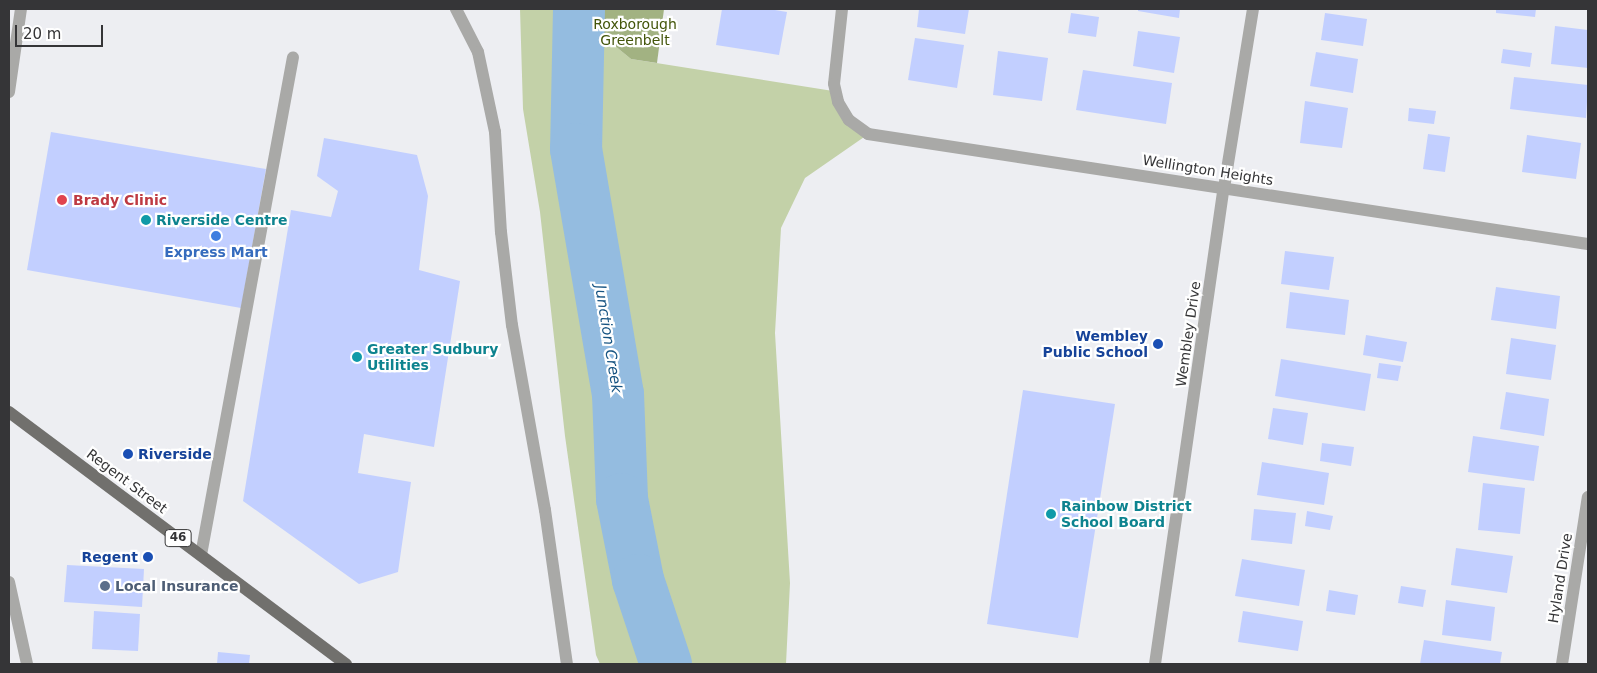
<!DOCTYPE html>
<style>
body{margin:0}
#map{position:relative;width:1597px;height:673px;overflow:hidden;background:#edeef2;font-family:"DejaVu Sans",sans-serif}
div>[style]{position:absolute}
.green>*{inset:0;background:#c3d1a8}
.forest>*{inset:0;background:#a2b282}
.river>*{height:52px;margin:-26px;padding:0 26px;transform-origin:26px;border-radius:26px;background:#94bce0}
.building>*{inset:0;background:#c2cfff}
.minor>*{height:12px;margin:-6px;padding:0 6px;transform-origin:6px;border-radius:6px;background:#a9a9a7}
.major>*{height:12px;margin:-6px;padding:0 6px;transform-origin:6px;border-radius:6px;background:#71706d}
.dots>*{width:14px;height:14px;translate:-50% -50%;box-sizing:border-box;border:2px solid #fff;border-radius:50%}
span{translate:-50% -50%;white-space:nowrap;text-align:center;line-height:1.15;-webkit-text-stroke:4.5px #fff;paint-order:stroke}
.shield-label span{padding:1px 4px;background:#fff;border:1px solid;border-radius:4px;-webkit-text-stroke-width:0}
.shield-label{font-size:12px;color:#353537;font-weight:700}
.park-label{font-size:14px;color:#43550a}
.street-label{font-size:14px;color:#353537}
.health-label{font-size:14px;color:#be3a42;font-weight:700}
.left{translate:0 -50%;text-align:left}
.culture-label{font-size:14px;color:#0d838f;font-weight:700}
.shop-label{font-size:14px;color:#366cbe;font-weight:700}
.transit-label{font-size:14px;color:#164399;font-weight:700}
.right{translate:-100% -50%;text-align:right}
.service-label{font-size:14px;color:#4e5e75;font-weight:700}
.water-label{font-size:15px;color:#175482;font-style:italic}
.frame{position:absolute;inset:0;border:10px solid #353537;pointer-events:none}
.scale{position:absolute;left:15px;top:25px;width:88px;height:22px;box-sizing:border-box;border:2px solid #353537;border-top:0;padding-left:6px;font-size:15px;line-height:18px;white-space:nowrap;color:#353537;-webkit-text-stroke:4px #fff;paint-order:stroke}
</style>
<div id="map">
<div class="green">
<div style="clip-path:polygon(520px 9px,570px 9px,631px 59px,833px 91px,867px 135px,805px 178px,781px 228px,775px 333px,790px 583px,786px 664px,600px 664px,596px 655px,565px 436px,540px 212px,523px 109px)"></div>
</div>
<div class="forest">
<div style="clip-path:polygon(570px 9px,664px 9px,657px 63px,631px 59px)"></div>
</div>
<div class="river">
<div style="left:579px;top:9px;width:140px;rotate:91.2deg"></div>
<div style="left:576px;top:149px;width:249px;rotate:80.3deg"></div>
<div style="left:618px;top:394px;width:105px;rotate:87.8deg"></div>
<div style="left:622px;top:499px;width:83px;rotate:78.8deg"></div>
<div style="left:638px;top:580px;width:89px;rotate:71.6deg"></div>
</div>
<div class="building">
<div style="clip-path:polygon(722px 9px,769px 9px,787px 12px,779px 55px,716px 45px)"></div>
<div style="clip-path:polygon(919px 9px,969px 9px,965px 34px,917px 27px)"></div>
<div style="clip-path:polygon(1138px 9px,1180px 9px,1179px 18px,1138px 11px)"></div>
<div style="clip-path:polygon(1496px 9px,1536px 9px,1535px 17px,1496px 13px)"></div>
<div style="clip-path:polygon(1071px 13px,1099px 17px,1096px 37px,1068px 33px)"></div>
<div style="clip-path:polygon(1325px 13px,1367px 19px,1363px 46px,1321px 40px)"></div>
<div style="clip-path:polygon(1555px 26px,1588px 30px,1588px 68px,1551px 64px)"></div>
<div style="clip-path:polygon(1138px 31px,1180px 37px,1174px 73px,1133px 66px)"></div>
<div style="clip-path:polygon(915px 38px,964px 45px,957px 88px,908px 80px)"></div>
<div style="clip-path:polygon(1503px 49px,1532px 53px,1530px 67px,1501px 63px)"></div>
<div style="clip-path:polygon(998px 51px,1048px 58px,1042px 101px,993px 95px)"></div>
<div style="clip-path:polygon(1316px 52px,1358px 59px,1353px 93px,1310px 86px)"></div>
<div style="clip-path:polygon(1083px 70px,1172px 83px,1166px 124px,1076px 110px)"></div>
<div style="clip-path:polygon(1514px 77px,1588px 85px,1586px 118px,1510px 109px)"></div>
<div style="clip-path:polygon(1305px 101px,1348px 108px,1342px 148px,1300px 143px)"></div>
<div style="clip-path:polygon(1409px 108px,1436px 111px,1434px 124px,1408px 121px)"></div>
<div style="clip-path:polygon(51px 132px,266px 169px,241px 308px,27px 270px)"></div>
<div style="clip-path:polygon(1428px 134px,1450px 137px,1445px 172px,1423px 169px)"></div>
<div style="clip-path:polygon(1527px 135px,1581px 143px,1576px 179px,1522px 172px)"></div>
<div style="clip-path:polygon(324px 138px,417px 155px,428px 196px,419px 270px,460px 281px,434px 447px,364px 434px,358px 473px,411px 482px,398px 572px,359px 584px,243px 501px,291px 210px,331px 217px,338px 191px,317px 176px)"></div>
<div style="clip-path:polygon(1285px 251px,1334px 257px,1329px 290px,1281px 284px)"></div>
<div style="clip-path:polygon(1496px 287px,1560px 296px,1556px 329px,1491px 320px)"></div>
<div style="clip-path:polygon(1290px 292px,1349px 300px,1345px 335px,1286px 328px)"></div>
<div style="clip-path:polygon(1366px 335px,1407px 342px,1403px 362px,1363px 355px)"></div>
<div style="clip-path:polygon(1511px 338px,1556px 345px,1551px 380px,1506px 374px)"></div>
<div style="clip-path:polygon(1281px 359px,1371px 374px,1365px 411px,1275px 396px)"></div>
<div style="clip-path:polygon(1379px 363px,1401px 366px,1398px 381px,1377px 378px)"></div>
<div style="clip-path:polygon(1023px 390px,1115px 404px,1078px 638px,987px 624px)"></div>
<div style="clip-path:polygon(1506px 392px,1549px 399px,1544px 436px,1500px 429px)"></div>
<div style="clip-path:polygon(1273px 408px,1308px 413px,1303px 445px,1268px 439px)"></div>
<div style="clip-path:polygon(1473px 436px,1539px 446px,1534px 481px,1468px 472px)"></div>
<div style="clip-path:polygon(1322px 443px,1354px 447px,1351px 466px,1320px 461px)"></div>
<div style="clip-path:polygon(1262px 462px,1329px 473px,1324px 505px,1257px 495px)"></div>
<div style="clip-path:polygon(1483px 483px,1525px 488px,1520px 534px,1478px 530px)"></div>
<div style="clip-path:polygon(1254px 509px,1296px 513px,1292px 544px,1251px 540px)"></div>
<div style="clip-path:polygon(1307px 511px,1333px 516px,1330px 530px,1305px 526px)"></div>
<div style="clip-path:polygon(1456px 548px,1513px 556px,1507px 593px,1451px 585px)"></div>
<div style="clip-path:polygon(1242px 559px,1305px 570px,1299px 606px,1235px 596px)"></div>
<div style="clip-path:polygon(67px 565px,144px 569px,142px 607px,64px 602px)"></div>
<div style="clip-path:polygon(1401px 586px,1426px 590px,1423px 607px,1398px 603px)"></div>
<div style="clip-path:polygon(1329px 590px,1358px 595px,1355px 615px,1326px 611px)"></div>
<div style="clip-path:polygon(1446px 600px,1495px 607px,1491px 641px,1442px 635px)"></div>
<div style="clip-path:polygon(94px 611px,140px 614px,138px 651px,92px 649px)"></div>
<div style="clip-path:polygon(1243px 611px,1303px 621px,1298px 651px,1238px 642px)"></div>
<div style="clip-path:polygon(1424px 640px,1502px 652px,1500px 664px,1420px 664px)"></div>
<div style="clip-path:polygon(218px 652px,250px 655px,249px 664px,217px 664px)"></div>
</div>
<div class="minor">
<div style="left:456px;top:9px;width:48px;rotate:62.9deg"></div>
<div style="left:478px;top:52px;width:82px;rotate:78deg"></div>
<div style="left:495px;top:132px;width:100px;rotate:86.6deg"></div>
<div style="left:501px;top:232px;width:94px;rotate:83.3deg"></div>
<div style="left:512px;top:325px;width:188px;rotate:79.9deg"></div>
<div style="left:545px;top:510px;width:156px;rotate:81.9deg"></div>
<div style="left:842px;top:9px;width:75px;rotate:96.1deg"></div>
<div style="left:834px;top:84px;width:18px;rotate:77deg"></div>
<div style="left:838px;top:102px;width:21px;rotate:59deg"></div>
<div style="left:849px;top:120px;width:24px;rotate:36deg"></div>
<div style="left:868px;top:134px;width:728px;rotate:8.69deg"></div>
<div style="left:9px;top:92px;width:84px;rotate:-81.8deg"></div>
<div style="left:201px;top:555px;width:506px;rotate:-79.53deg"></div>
<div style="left:9px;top:582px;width:84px;rotate:77.6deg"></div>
<div style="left:1155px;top:664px;width:481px;rotate:-81.8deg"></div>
<div style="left:1224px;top:188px;width:181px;rotate:-80.8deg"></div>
<div style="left:1562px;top:664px;width:169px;rotate:-81.2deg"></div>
</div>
<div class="major">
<div style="left:9px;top:412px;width:421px;rotate:36.8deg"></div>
</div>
<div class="dots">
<div style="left:62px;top:200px;background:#e0444e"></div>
<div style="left:146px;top:220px;background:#0f9aa8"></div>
<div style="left:216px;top:236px;background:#3f7fe0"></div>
<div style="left:1158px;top:344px;background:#1a4fb4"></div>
<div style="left:357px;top:357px;background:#0f9aa8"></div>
<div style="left:128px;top:454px;background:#1a4fb4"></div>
<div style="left:1051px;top:514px;background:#0f9aa8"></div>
<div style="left:148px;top:557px;background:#1a4fb4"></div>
<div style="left:105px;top:586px;background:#5c6f8a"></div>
</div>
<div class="shield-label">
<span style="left:178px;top:538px">46</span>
</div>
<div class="park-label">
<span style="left:635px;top:32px">Roxborough<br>Greenbelt</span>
</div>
<div class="street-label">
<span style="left:1208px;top:170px;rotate:9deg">Wellington Heights</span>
<span style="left:1188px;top:334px;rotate:-82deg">Wembley Drive</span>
<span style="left:127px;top:481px;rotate:37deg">Regent Street</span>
<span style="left:1560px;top:578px;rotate:-81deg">Hyland Drive</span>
</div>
<div class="health-label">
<span class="left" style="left:73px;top:200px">Brady Clinic</span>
</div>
<div class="culture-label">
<span class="left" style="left:156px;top:220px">Riverside Centre</span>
<span class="left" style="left:367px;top:357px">Greater Sudbury<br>Utilities</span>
<span class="left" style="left:1061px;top:514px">Rainbow District<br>School Board</span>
</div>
<div class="shop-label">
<span style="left:216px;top:252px">Express Mart</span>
</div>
<div class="transit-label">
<span class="right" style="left:1148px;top:344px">Wembley<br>Public School</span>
<span class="left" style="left:138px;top:454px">Riverside</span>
<span class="right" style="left:138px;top:557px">Regent</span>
</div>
<div class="service-label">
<span class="left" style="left:115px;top:586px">Local Insurance</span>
</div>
<div class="water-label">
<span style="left:608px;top:339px;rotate:81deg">Junction Creek</span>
</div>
<div class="frame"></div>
<div class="scale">20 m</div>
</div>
